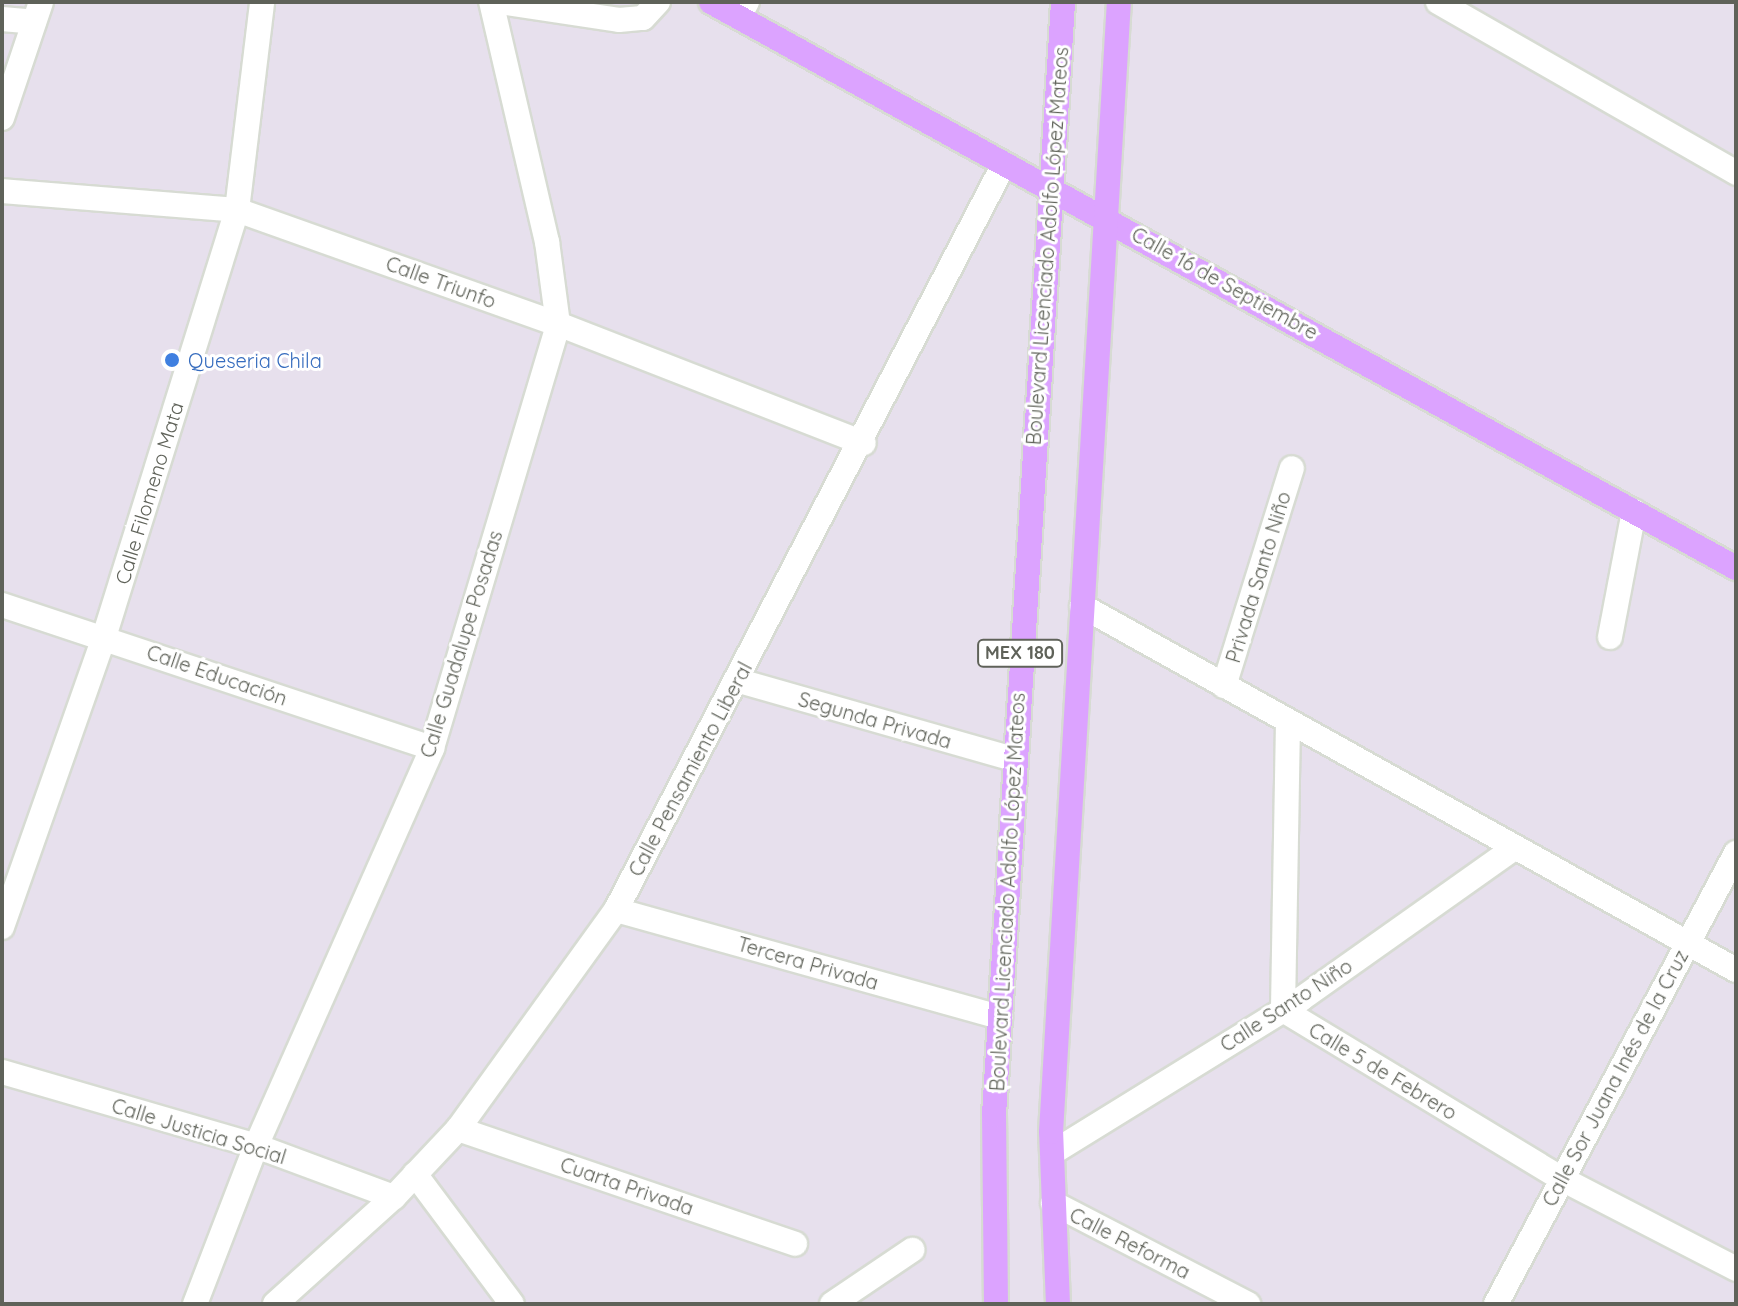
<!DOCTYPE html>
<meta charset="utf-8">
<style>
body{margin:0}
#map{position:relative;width:1738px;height:1306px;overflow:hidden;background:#e7e0ed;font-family:Quicksand,sans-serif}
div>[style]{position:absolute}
.roads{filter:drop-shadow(2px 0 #d7dbd3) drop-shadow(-2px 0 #d7dbd3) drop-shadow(0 2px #d7dbd3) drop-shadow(0 -2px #d7dbd3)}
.minor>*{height:24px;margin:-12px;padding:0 12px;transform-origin:12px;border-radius:12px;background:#fff}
.major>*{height:24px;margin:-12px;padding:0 12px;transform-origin:12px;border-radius:12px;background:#dca3ff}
.dots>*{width:22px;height:22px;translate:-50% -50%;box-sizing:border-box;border:4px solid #fff;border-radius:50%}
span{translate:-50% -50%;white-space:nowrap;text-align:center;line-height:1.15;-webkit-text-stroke:6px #fff;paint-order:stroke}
.shield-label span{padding:2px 6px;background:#fff;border:2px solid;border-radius:6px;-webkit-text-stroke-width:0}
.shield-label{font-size:18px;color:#5f6259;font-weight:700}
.street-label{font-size:20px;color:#5f6259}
.shop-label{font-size:20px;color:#366cbe}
.left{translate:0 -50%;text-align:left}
.frame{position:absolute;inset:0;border:4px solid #5f6259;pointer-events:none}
</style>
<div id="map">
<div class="roads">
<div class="minor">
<div style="left:499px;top:2px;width:121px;rotate:8.5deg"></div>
<div style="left:619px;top:20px;width:24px;rotate:-5deg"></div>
<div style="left:643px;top:18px;width:22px;rotate:-47deg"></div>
<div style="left:1438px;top:2px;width:344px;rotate:29.8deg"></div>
<div style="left:739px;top:17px;width:17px;rotate:-62deg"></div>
<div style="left:2px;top:19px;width:32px;rotate:5deg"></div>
<div style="left:2px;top:118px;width:122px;rotate:-71.4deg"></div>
<div style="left:2px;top:191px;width:236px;rotate:4.6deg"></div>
<div style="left:237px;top:210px;width:341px;rotate:19.6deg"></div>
<div style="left:558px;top:324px;width:328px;rotate:21.3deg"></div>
<div style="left:2px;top:605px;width:453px;rotate:18.4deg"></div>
<div style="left:1082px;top:606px;width:748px;rotate:29.1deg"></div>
<div style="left:1610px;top:637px;width:128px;rotate:-79.2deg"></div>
<div style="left:736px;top:680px;width:289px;rotate:15.9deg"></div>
<div style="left:1224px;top:686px;width:228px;rotate:-72.7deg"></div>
<div style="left:1288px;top:722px;width:288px;rotate:91deg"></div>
<div style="left:1283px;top:1010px;width:326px;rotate:31.2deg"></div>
<div style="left:1562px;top:1179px;width:196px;rotate:27.3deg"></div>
<div style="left:616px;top:910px;width:399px;rotate:15.6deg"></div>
<div style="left:2px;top:927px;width:307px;rotate:-70.6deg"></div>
<div style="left:104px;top:637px;width:447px;rotate:-72.7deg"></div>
<div style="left:237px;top:210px;width:209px;rotate:-83.1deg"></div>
<div style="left:2px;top:1072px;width:265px;rotate:16.2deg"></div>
<div style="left:256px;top:1146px;width:147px;rotate:20.3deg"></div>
<div style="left:458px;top:1129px;width:356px;rotate:18.8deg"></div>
<div style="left:1052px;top:1153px;width:293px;rotate:-31.7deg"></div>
<div style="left:1301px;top:999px;width:261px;rotate:-35.3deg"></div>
<div style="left:415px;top:1174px;width:162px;rotate:53.3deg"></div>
<div style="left:1053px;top:1203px;width:220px;rotate:27.4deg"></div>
<div style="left:195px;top:1304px;width:169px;rotate:-68.9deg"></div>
<div style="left:256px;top:1146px;width:435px;rotate:-66.1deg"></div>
<div style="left:432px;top:748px;width:442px;rotate:-73.4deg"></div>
<div style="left:558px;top:324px;width:83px;rotate:-97.6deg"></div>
<div style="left:547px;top:242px;width:246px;rotate:-103.1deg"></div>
<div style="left:275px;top:1304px;width:160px;rotate:-42deg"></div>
<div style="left:394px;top:1197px;width:93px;rotate:-46.7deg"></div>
<div style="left:458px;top:1129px;width:270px;rotate:-54.2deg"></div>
<div style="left:616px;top:910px;width:841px;rotate:-62.52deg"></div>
<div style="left:832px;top:1304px;width:97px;rotate:-34deg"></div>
<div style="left:1496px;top:1304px;width:511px;rotate:-61.98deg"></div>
</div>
<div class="major">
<div style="left:711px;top:2px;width:1171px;rotate:28.91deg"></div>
<div style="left:996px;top:1304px;width:189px;rotate:-90.6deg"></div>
<div style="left:994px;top:1115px;width:1115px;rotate:-86.45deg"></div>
<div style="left:1058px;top:1304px;width:172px;rotate:-92.3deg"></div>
<div style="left:1051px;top:1132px;width:1132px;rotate:-86.56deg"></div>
</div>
</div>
<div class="dots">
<div style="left:172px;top:360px;background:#3f7fe0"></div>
</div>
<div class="shield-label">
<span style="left:1020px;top:653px">MEX 180</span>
</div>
<div class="street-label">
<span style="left:1047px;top:246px;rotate:-86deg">Boulevard Licenciado Adolfo López Mateos</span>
<span style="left:441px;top:282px;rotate:20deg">Calle Triunfo</span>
<span style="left:1225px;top:283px;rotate:29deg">Calle 16 de Septiembre</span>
<span style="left:149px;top:493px;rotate:-73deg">Calle Filomeno Mata</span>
<span style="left:1258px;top:577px;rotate:-73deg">Privada Santo Niño</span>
<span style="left:461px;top:644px;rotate:-73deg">Calle Guadalupe Posadas</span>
<span style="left:217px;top:675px;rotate:19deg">Calle Educación</span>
<span style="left:875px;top:720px;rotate:16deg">Segunda Privada</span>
<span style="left:690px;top:769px;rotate:-62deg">Calle Pensamiento Liberal</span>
<span style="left:1007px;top:892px;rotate:-87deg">Boulevard Licenciado Adolfo López Mateos</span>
<span style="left:808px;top:963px;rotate:16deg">Tercera Privada</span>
<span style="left:1286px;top:1005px;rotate:-33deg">Calle Santo Niño</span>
<span style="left:1383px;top:1071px;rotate:31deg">Calle 5 de Febrero</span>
<span style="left:1615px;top:1078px;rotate:-62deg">Calle Sor Juana Inés de la Cruz</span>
<span style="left:199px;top:1131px;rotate:17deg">Calle Justicia Social</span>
<span style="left:627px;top:1186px;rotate:19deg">Cuarta Privada</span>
<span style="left:1130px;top:1243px;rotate:27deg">Calle Reforma</span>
</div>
<div class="shop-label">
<span class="left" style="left:188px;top:360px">Queseria Chila</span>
</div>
<div class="frame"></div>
</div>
